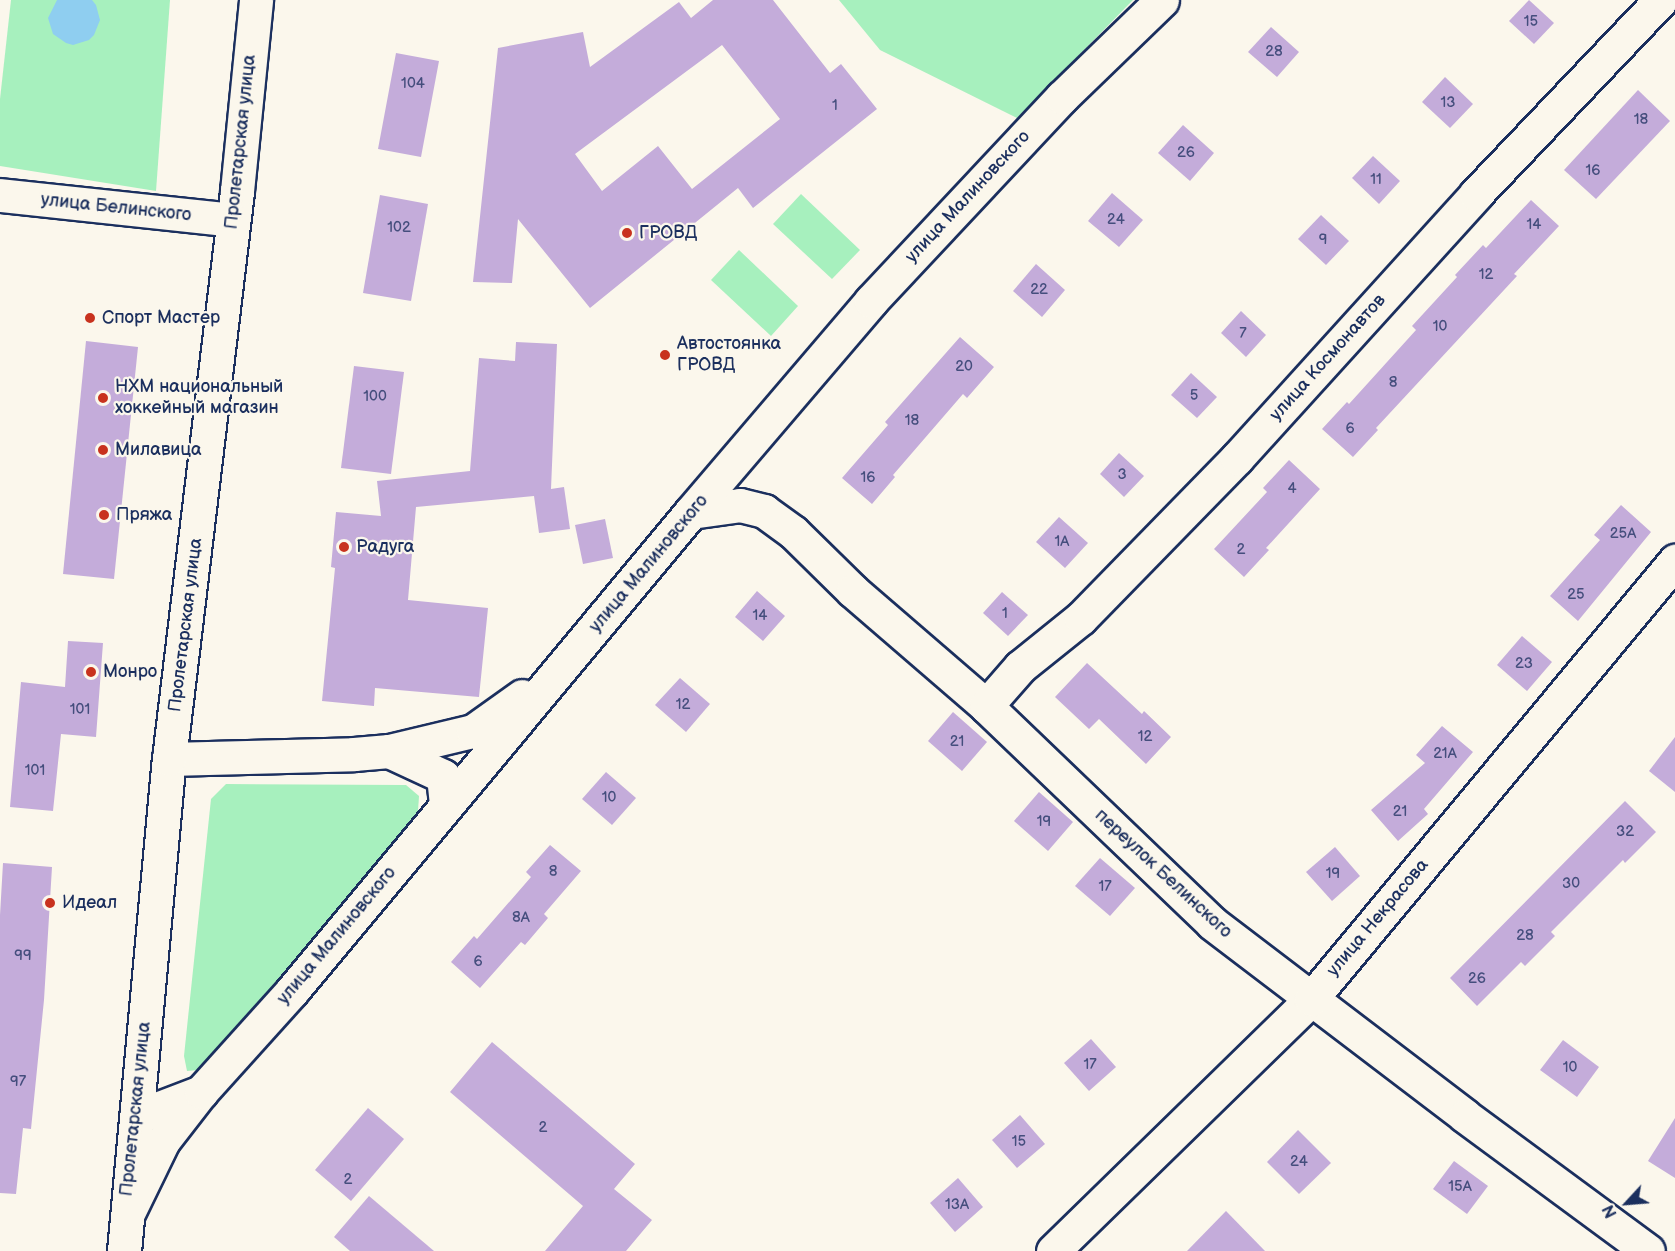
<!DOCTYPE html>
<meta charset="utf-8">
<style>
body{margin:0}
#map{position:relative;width:1675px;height:1251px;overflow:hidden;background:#fbf7ec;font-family:"Balsamiq Sans",sans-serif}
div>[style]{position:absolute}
.green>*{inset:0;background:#a7f0be}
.water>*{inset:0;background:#8fcef0}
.building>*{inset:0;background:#c4acda}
.roads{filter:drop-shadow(2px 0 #1b2f5e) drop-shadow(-2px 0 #1b2f5e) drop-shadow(0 2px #1b2f5e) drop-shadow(0 -2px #1b2f5e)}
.minor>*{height:33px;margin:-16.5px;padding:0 16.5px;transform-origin:16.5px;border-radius:16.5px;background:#fbf7ec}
.tertiary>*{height:33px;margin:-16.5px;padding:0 16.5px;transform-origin:16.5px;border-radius:16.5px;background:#fbf7ec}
.secondary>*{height:33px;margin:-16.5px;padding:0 16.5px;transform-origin:16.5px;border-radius:16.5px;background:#fbf7ec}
.dots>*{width:16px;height:16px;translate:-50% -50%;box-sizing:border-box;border:3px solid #fbf7ec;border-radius:50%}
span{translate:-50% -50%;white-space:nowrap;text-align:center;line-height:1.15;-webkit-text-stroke:4.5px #fbf7ec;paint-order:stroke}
.number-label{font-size:15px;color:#454e7d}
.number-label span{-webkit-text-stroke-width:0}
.street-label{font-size:18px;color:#1b2f5e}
.poi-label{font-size:18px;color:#1b2f5e}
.left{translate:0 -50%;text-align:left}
.north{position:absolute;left:1597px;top:1173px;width:60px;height:60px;-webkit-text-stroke:4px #fbf7ec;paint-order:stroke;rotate:244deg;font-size:16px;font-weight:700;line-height:24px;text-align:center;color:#1b2f5e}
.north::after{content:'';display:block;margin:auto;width:21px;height:27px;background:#1b2f5e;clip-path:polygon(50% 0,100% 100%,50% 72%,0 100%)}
</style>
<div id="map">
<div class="green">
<div style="clip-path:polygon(11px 0,170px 0,156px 191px,0 166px,0 99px)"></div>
<div style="clip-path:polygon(839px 0,1133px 0,1017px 118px,880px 50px)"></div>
<div style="clip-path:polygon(801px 194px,860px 250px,832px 279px,773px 224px)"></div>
<div style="clip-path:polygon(739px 250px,798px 306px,771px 336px,711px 280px)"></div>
<div style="clip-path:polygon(226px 784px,406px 785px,419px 796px,418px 811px,211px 1069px,187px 1071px,184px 1056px,211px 799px)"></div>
</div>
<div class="water">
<div style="clip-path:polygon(57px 0,92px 0,96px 5px,100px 20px,94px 35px,89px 40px,73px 45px,66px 43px,53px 34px,48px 18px)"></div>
</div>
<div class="building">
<div style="clip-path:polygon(evenodd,713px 0,773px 0,830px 73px,841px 64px,877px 109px,753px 208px,738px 188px,590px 308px,518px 219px,512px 283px,473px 282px,498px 48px,583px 32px,590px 67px,679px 2px,691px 18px,713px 0,722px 45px,780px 119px,692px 189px,658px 146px,602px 191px,575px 154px,722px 45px)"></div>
<div style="clip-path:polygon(1529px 0,1554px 23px,1534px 44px,1509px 21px)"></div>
<div style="clip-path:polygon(1271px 27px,1299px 52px,1277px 77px,1248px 52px)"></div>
<div style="clip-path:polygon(396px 53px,439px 61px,421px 157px,378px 149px)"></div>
<div style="clip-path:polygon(1445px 77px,1473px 104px,1450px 128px,1422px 102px)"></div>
<div style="clip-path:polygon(1638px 90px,1670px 121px,1596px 199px,1564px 170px)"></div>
<div style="clip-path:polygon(1183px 125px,1214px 153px,1190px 181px,1158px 153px)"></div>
<div style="clip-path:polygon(1373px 156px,1400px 181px,1379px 204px,1352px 178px)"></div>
<div style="clip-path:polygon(1112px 193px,1143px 220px,1119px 247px,1088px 221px)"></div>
<div style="clip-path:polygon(380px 195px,428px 204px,411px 301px,363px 293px)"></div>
<div style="clip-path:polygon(1531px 200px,1559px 226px,1514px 274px,1517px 276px,1376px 428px,1378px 430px,1353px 457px,1322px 429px,1347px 402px,1349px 404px,1416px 330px,1412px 326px,1457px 277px,1455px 275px,1483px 245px,1486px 248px)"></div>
<div style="clip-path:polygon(1321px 215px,1349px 241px,1326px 265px,1298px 239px)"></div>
<div style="clip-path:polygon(1036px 264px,1065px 290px,1042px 317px,1013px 291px)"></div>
<div style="clip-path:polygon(1241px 311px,1266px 335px,1246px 357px,1221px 333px)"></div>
<div style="clip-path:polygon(960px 337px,994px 367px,967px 398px,963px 394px,893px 475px,895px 477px,872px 504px,842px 478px,888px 425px,885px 422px)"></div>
<div style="clip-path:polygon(86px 341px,138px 347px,114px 579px,63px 574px)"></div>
<div style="clip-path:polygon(516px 342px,557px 344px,551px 489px,564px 487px,570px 529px,539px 533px,534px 496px,416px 507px,408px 600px,488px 608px,479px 697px,375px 688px,374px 706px,322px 701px,335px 568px,331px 567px,336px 512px,381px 516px,377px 481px,470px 471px,479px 358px,515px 361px)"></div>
<div style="clip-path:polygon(354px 366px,404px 372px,391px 474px,341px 468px)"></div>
<div style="clip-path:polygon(1191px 373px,1217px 397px,1197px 418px,1171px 395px)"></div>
<div style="clip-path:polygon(1119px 453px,1144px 476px,1124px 497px,1100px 474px)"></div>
<div style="clip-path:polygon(1289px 460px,1320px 489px,1266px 548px,1269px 550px,1244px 577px,1214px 549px,1267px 492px,1263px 488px)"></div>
<div style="clip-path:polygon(1621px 505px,1651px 532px,1578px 621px,1550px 596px,1600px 540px,1594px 535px)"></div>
<div style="clip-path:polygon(1059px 517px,1088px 543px,1065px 568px,1036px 542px)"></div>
<div style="clip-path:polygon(605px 519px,613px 558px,583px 564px,575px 525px)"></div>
<div style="clip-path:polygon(757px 591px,785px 616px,763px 641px,735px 617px)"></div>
<div style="clip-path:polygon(1002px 592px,1028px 615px,1008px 636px,983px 613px)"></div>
<div style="clip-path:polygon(1522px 636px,1552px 662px,1527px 691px,1497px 665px)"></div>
<div style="clip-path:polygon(68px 641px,103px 643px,96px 737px,61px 734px,53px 811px,10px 807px,21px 682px,65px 687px)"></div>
<div style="clip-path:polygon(1087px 663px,1142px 714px,1144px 711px,1171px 737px,1146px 764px,1099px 719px,1089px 729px,1055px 697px)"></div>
<div style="clip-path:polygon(680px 678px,710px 704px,686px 732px,655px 705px)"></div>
<div style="clip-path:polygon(953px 712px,987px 742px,962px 771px,928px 741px)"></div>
<div style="clip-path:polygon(1442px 726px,1473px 752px,1424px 809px,1428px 814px,1398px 841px,1371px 810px,1425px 763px,1416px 755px)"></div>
<div style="clip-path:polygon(1675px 737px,1675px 792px,1649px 771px)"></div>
<div style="clip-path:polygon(606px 772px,636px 798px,612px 825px,582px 799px)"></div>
<div style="clip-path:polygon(1039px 792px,1073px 822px,1048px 851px,1014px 821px)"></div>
<div style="clip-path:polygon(1625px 801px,1656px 832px,1625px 863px,1623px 860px,1551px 932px,1555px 936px,1525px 966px,1521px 962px,1477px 1006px,1450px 978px)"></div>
<div style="clip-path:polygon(550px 845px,581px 871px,544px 914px,548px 918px,525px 945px,521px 942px,480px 988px,451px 962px,474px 936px,477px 939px,531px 877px,526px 872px)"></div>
<div style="clip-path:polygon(1335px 847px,1360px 876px,1332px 901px,1306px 872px)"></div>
<div style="clip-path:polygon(1100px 858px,1135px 888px,1110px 916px,1075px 886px)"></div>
<div style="clip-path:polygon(3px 863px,52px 867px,44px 1000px,31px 1129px,23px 1128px,16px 1194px,0 1193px,0 915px)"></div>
<div style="clip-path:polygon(1091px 1039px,1116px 1067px,1089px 1091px,1064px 1063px)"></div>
<div style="clip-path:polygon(1563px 1040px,1599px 1067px,1577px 1097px,1540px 1070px)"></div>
<div style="clip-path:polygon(492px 1042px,635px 1164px,614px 1189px,652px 1220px,626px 1251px,545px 1251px,583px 1206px,450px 1092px)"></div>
<div style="clip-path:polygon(368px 1108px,404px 1139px,351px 1201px,315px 1170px)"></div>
<div style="clip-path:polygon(1020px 1115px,1045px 1144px,1017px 1168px,992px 1140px)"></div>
<div style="clip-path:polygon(1675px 1118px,1675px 1178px,1648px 1161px)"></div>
<div style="clip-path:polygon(1298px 1130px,1331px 1163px,1299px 1194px,1267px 1162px)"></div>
<div style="clip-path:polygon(1454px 1161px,1488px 1186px,1467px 1214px,1433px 1189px)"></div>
<div style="clip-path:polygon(958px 1178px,983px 1207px,955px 1232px,930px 1203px)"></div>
<div style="clip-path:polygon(369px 1196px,434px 1251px,350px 1251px,334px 1237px)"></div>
<div style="clip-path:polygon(1226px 1211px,1265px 1251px,1187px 1251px)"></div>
</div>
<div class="roads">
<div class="minor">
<div style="left:691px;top:512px;width:49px;rotate:-8.1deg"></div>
<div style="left:740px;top:505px;width:25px;rotate:14deg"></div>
<div style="left:764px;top:511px;width:36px;rotate:36deg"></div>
<div style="left:793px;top:532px;width:84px;rotate:44.5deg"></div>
<div style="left:853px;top:591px;width:176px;rotate:40.8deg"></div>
<div style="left:986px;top:706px;width:313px;rotate:43.8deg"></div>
<div style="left:1212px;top:923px;width:318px;rotate:37.3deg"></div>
<div style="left:1465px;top:1116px;width:227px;rotate:36.4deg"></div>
<div style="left:986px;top:706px;width:52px;rotate:-48.9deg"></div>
<div style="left:1020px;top:667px;width:78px;rotate:-38.8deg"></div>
<div style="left:1081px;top:618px;width:223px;rotate:-45.7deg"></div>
<div style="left:1237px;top:458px;width:356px;rotate:-47.8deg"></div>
<div style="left:1476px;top:194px;width:268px;rotate:-46.4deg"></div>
<div style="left:389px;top:751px;width:60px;rotate:24.8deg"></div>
<div style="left:443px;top:776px;width:29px;rotate:84deg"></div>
<div style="left:169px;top:759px;width:185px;rotate:-1.5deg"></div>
<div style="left:354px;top:754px;width:35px;rotate:-5deg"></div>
<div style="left:389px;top:751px;width:86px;rotate:-13.4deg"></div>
<div style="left:473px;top:731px;width:60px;rotate:-35.5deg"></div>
<div style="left:136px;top:1117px;width:70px;rotate:-21deg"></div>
<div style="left:128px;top:1213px;width:80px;rotate:-64.1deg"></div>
<div style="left:163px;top:1141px;width:62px;rotate:-52.2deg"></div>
<div style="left:201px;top:1092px;width:136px;rotate:-48deg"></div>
<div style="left:292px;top:991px;width:623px;rotate:-50.21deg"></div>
<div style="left:691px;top:512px;width:277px;rotate:-49.5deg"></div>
<div style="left:871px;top:301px;width:279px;rotate:-46.9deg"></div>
<div style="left:1062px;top:97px;width:139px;rotate:-44.1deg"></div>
<div style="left:1053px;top:1251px;width:361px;rotate:-44.3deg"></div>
<div style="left:1311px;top:999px;width:570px;rotate:-50.27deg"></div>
</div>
<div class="tertiary">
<div style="left:0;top:195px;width:234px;rotate:6.1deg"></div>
</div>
<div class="secondary">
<div style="left:124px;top:1251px;width:494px;rotate:-84.8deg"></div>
<div style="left:169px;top:759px;width:572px;rotate:-83.17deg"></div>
<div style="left:237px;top:191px;width:192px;rotate:-84.3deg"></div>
</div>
</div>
<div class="dots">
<div style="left:627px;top:233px;background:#c8321e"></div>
<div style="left:90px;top:318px;background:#c8321e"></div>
<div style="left:665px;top:355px;background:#c8321e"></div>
<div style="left:103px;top:398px;background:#c8321e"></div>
<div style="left:103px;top:450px;background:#c8321e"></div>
<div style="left:104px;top:515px;background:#c8321e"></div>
<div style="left:344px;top:547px;background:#c8321e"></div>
<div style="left:91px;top:672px;background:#c8321e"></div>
<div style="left:50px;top:903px;background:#c8321e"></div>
</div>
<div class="number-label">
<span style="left:1531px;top:22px">15</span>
<span style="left:1274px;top:52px">28</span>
<span style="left:413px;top:84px">104</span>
<span style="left:1448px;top:103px">13</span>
<span style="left:835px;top:106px">1</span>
<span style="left:1641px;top:120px">18</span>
<span style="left:1186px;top:153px">26</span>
<span style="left:1593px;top:171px">16</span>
<span style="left:1376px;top:180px">11</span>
<span style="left:1116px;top:220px">24</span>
<span style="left:1534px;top:225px">14</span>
<span style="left:399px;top:228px">102</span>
<span style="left:1323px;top:240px">9</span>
<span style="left:1486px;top:275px">12</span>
<span style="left:1039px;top:290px">22</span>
<span style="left:1440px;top:327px">10</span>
<span style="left:1243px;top:334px">7</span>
<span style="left:964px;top:367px">20</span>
<span style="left:1393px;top:383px">8</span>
<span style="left:1194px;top:396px">5</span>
<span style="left:375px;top:397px">100</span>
<span style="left:912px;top:421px">18</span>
<span style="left:1350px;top:429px">6</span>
<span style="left:1122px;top:475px">3</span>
<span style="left:868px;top:478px">16</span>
<span style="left:1292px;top:489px">4</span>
<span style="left:1623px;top:534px">25А</span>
<span style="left:1062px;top:542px">1А</span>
<span style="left:1241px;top:550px">2</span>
<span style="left:1576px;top:595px">25</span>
<span style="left:1005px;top:614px">1</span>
<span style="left:760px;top:616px">14</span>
<span style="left:1524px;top:664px">23</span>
<span style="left:683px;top:705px">12</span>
<span style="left:80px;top:710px">101</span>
<span style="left:1145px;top:737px">12</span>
<span style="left:957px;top:742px">21</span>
<span style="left:1445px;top:754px">21А</span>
<span style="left:35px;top:771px">101</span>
<span style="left:609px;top:798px">10</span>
<span style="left:1400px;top:812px">21</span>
<span style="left:1044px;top:822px">19</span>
<span style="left:1625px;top:832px">32</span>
<span style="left:553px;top:872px">8</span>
<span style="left:1333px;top:874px">19</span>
<span style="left:1571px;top:884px">30</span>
<span style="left:1105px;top:887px">17</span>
<span style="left:521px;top:918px">8А</span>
<span style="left:1525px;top:936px">28</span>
<span style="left:23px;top:956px">99</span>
<span style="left:478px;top:962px">6</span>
<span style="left:1477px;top:979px">26</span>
<span style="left:1090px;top:1065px">17</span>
<span style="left:1570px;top:1068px">10</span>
<span style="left:18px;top:1082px">97</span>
<span style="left:543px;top:1128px">2</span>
<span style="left:1019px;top:1142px">15</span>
<span style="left:1299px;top:1162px">24</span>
<span style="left:348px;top:1180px">2</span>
<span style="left:1460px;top:1187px">15А</span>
<span style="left:957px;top:1205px">13А</span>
</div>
<div class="street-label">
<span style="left:241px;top:142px;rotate:-84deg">Пролетарская улица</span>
<span style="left:968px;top:197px;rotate:-47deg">улица Малиновского</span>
<span style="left:116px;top:208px;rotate:6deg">улица Белинского</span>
<span style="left:1328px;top:358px;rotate:-48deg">улица Космонавтов</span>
<span style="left:649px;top:564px;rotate:-50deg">улица Малиновского</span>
<span style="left:186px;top:625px;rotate:-83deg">Пролетарская улица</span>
<span style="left:1163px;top:874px;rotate:43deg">переулок Белинского</span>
<span style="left:1378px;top:918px;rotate:-50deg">улица Некрасова</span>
<span style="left:337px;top:936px;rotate:-50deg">улица Малиновского</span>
<span style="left:136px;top:1109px;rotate:-84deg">Пролетарская улица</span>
</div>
<div class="poi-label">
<span class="left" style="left:639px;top:233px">ГРОВД</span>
<span class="left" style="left:102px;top:318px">Спорт Мастер</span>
<span class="left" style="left:677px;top:355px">Автостоянка<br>ГРОВД</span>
<span class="left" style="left:115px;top:398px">НХМ национальный<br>хоккейный магазин</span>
<span class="left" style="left:115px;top:450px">Милавица</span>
<span class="left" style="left:116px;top:515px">Пряжа</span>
<span class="left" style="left:356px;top:547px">Радуга</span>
<span class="left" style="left:103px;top:672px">Монро</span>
<span class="left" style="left:62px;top:903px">Идеал</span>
</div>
<div class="north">N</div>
</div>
